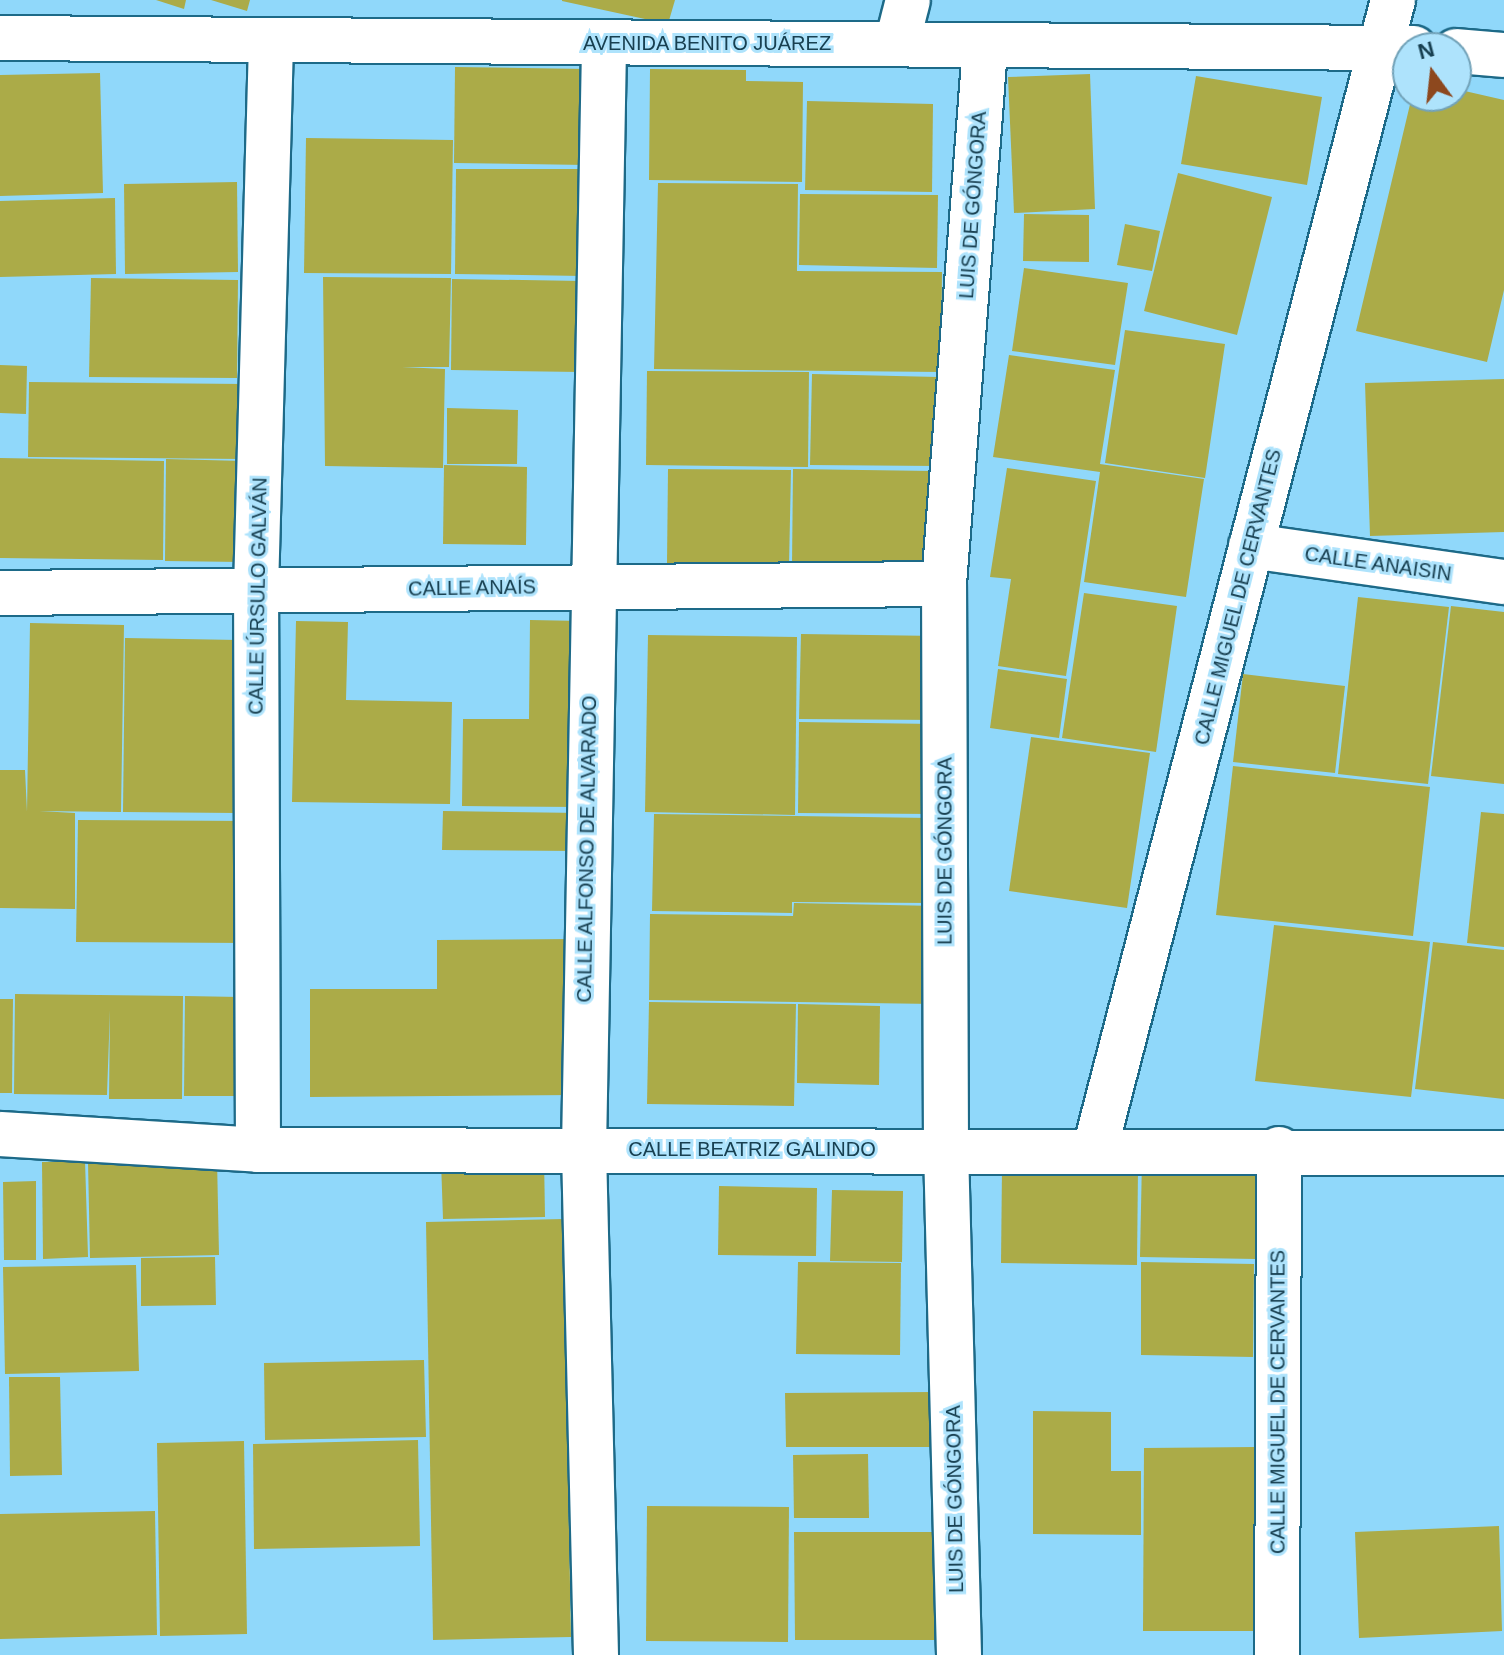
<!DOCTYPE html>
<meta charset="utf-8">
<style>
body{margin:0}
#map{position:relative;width:1504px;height:1655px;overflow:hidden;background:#90d8fa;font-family:Helvetica,sans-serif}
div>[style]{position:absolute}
.building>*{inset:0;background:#abab48}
.roads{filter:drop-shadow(2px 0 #1d6a88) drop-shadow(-2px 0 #1d6a88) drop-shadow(0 2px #1d6a88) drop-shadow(0 -2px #1d6a88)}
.minor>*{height:44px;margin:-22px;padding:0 22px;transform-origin:22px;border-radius:22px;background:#fff}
span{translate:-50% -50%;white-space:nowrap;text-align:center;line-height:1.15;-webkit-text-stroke:6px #aee3fc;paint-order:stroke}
.street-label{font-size:20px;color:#184051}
.north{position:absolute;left:1392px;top:32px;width:80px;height:80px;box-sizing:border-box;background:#aee3fc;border:2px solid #72a2b8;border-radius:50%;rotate:345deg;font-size:22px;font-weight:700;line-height:32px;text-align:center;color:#184051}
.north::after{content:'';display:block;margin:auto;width:28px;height:36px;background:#8d481e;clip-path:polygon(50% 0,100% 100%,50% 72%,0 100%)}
</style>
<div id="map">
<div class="building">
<div style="clip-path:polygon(156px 0,186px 0,184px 9px)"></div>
<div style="clip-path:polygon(211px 0,250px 0,247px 11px)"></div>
<div style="clip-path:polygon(675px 0,668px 24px,562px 1px,562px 0)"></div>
<div style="clip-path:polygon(455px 67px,587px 69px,586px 165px,454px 163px)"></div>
<div style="clip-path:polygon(650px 69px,746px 70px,746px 81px,803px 82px,802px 182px,649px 180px)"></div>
<div style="clip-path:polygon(100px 73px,103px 193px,0 196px,0 75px)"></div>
<div style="clip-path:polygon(1090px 74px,1095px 209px,1014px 213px,1008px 77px)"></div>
<div style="clip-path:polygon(1196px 76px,1322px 97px,1307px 185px,1181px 164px)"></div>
<div style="clip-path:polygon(1456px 89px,1504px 100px,1504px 290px,1487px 362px,1356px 331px,1412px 96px,1456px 96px)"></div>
<div style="clip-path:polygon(807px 101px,933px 104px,932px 192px,805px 190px)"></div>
<div style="clip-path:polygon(306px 138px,453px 140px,451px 274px,304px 273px)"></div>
<div style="clip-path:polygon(456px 169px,585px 169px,583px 276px,455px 274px)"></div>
<div style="clip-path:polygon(1178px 173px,1272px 197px,1237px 335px,1144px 311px)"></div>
<div style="clip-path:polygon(237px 182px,238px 272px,125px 274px,124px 184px)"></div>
<div style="clip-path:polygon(658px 183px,798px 184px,797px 271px,942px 272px,941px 372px,654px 369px)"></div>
<div style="clip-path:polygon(800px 194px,938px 195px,937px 268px,799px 265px)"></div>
<div style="clip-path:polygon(115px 198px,116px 274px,0 277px,0 201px)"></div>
<div style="clip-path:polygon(1024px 214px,1089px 215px,1089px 262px,1023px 261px)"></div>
<div style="clip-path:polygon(1125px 224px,1160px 231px,1152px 271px,1117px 265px)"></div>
<div style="clip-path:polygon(1024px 268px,1128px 283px,1115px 365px,1012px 351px)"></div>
<div style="clip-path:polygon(323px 277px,451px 278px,449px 367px,402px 367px,445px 369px,443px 468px,325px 466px)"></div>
<div style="clip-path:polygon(91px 278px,238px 280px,237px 378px,89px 377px)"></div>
<div style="clip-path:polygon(452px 279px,582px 281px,580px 372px,451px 370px)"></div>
<div style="clip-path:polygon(1125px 330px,1225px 344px,1205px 478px,1105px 463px)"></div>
<div style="clip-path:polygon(1009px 355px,1115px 370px,1100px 464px,1204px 479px,1186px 597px,1084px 582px,1100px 472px,993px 457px)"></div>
<div style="clip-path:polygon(0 365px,27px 366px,26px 414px,0 413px)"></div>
<div style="clip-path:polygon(647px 371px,809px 372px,808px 467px,646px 465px)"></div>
<div style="clip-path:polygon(812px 374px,938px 377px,937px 466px,810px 465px)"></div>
<div style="clip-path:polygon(1504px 379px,1504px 532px,1370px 536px,1365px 383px)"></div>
<div style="clip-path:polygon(29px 382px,244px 384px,243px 459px,28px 457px)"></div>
<div style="clip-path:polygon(447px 408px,518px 410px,517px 464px,447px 464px)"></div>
<div style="clip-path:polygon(0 458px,164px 461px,163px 560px,0 558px)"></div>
<div style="clip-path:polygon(166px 459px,244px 461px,242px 562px,165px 561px)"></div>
<div style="clip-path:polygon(444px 465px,527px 467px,526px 545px,443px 544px)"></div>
<div style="clip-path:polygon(1007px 468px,1096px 481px,1066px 676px,998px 666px,1011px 579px,990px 577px)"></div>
<div style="clip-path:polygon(668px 469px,791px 470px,789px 566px,667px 564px)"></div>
<div style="clip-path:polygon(793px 469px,932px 471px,930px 567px,792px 566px)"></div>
<div style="clip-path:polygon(1084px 593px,1177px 606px,1156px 752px,1062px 738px)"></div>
<div style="clip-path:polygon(1358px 597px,1449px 607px,1428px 784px,1338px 774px)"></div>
<div style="clip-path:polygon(1451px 606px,1504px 612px,1504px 784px,1431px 776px)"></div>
<div style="clip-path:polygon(530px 620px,582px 621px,579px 807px,462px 806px,463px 719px,529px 719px)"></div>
<div style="clip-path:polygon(296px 621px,348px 622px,346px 700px,452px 702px,450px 804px,292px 802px)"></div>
<div style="clip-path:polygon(30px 623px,124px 625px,121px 812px,39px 811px,75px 813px,75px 909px,0 908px,0 770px,25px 770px,27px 812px)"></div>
<div style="clip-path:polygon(801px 634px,938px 636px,937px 720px,799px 719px)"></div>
<div style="clip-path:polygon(648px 635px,797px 637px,795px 815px,645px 812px)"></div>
<div style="clip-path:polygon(125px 638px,239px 640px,236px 813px,123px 812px)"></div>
<div style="clip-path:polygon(998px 669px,1067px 679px,1059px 738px,990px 728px)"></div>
<div style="clip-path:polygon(1243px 674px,1345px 686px,1335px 773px,1233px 762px)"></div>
<div style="clip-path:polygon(799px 722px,934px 724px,933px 814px,798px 813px)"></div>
<div style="clip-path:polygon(1031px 737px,1150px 753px,1127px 908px,1009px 891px)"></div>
<div style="clip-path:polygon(1233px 766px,1430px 787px,1413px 936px,1216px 915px)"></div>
<div style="clip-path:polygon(443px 811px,581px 813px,580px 851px,442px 850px)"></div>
<div style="clip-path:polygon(1481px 812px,1504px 814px,1504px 947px,1467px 943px)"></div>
<div style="clip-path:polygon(654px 814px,930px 818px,929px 903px,792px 902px,792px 913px,652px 911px)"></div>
<div style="clip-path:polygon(78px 820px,248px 821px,247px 943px,76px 942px)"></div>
<div style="clip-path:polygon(794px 903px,937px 906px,935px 1004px,649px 1000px,650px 914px,793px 916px)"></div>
<div style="clip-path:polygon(1274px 925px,1430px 942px,1411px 1097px,1255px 1081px)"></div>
<div style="clip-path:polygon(574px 939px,574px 1095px,310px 1097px,310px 989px,437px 989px,437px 940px)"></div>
<div style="clip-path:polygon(1433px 942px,1504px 950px,1504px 1099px,1415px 1089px)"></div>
<div style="clip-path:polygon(15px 994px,183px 996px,182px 1099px,109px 1099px,110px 1010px,107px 1095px,14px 1094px)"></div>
<div style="clip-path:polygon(185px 996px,240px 997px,238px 1096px,184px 1096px)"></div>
<div style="clip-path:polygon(0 999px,13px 999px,12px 1093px,0 1093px)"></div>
<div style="clip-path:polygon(649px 1002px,796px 1004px,794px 1106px,647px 1104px)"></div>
<div style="clip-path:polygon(798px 1004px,880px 1006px,879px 1085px,797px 1083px)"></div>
<div style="clip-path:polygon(544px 1157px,545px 1217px,443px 1219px,441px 1161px)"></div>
<div style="clip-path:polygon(217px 1159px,219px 1255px,90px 1258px,88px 1162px)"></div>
<div style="clip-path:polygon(1142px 1159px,1257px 1161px,1256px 1259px,1140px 1257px)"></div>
<div style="clip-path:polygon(85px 1161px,88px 1257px,43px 1259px,42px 1162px)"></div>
<div style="clip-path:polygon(1002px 1167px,1138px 1168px,1137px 1265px,1001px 1263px)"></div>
<div style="clip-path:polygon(36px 1181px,36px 1260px,4px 1260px,3px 1182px)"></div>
<div style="clip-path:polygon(719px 1186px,817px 1188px,816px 1256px,718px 1255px)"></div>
<div style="clip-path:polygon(832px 1190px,903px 1191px,902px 1262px,830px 1261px)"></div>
<div style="clip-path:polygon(563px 1219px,571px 1637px,433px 1640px,426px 1222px)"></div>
<div style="clip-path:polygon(215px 1257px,216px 1305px,141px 1306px,141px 1258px)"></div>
<div style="clip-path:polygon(798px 1262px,901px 1263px,900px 1355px,796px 1354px)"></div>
<div style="clip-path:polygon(1141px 1262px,1254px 1264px,1253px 1357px,1141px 1355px)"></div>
<div style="clip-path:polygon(136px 1265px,139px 1371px,5px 1374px,3px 1267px)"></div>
<div style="clip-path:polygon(424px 1360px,426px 1437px,265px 1440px,264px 1363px)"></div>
<div style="clip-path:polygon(9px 1377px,60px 1377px,62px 1475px,10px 1476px)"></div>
<div style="clip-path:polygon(934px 1392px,933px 1447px,786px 1447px,785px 1393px)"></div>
<div style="clip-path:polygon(1033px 1411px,1111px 1412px,1111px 1471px,1141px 1471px,1141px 1535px,1033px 1534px)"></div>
<div style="clip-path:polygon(418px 1440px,420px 1546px,254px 1549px,253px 1444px)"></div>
<div style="clip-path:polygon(244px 1441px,247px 1634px,160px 1636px,157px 1443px)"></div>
<div style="clip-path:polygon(1256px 1447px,1255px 1631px,1143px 1631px,1144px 1448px)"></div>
<div style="clip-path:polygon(868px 1454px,869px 1518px,794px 1518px,793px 1455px)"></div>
<div style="clip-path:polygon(647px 1506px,789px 1507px,788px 1642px,646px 1641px)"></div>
<div style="clip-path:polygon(155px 1511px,157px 1635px,0 1639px,0 1514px)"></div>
<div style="clip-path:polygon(1499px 1526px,1502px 1631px,1359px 1638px,1355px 1532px)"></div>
<div style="clip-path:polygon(794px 1532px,937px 1532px,937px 1640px,795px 1640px)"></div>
</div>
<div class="roads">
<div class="minor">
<div style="left:0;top:38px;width:1414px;rotate:0.41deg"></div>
<div style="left:897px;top:43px;width:44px;rotate:-75.7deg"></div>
<div style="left:1456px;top:51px;width:48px;rotate:4.8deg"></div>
<div style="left:1251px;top:546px;width:256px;rotate:8.1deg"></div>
<div style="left:0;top:593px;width:944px;rotate:-0.55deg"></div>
<div style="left:0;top:1134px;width:258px;rotate:3.5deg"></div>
<div style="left:258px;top:1150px;width:1246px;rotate:0.14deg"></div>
<div style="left:1095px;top:1149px;width:1187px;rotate:-75.46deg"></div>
<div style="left:258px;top:1150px;width:560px;rotate:-90.2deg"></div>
<div style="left:256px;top:590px;width:548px;rotate:-88.43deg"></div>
<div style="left:596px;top:1655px;width:506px;rotate:-91.36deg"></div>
<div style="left:584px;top:1149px;width:1106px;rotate:-88.96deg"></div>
<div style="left:959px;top:1655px;width:506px;rotate:-91.47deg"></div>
<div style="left:946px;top:1149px;width:565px;rotate:-90.2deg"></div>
<div style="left:944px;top:584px;width:537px;rotate:-85.62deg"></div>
<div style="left:1277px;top:1655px;width:506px;rotate:-89.77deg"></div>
</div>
</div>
<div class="street-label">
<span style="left:707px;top:43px">AVENIDA BENITO JUÁREZ</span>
<span style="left:973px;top:205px;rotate:-86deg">LUIS DE GÓNGORA</span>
<span style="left:1378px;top:564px;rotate:8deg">CALLE ANAISIN</span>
<span style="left:472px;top:588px;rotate:-1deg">CALLE ANAÍS</span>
<span style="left:258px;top:596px;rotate:-89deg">CALLE ÚRSULO GALVÁN</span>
<span style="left:1238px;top:597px;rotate:-76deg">CALLE MIGUEL DE CERVANTES</span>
<span style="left:587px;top:849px;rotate:-89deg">CALLE ALFONSO DE ALVARADO</span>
<span style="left:945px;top:851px;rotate:-90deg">LUIS DE GÓNGORA</span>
<span style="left:752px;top:1149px">CALLE BEATRIZ GALINDO</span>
<span style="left:1278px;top:1402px;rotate:-90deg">CALLE MIGUEL DE CERVANTES</span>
<span style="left:955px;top:1499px;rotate:-91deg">LUIS DE GÓNGORA</span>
</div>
<div class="north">N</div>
</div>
